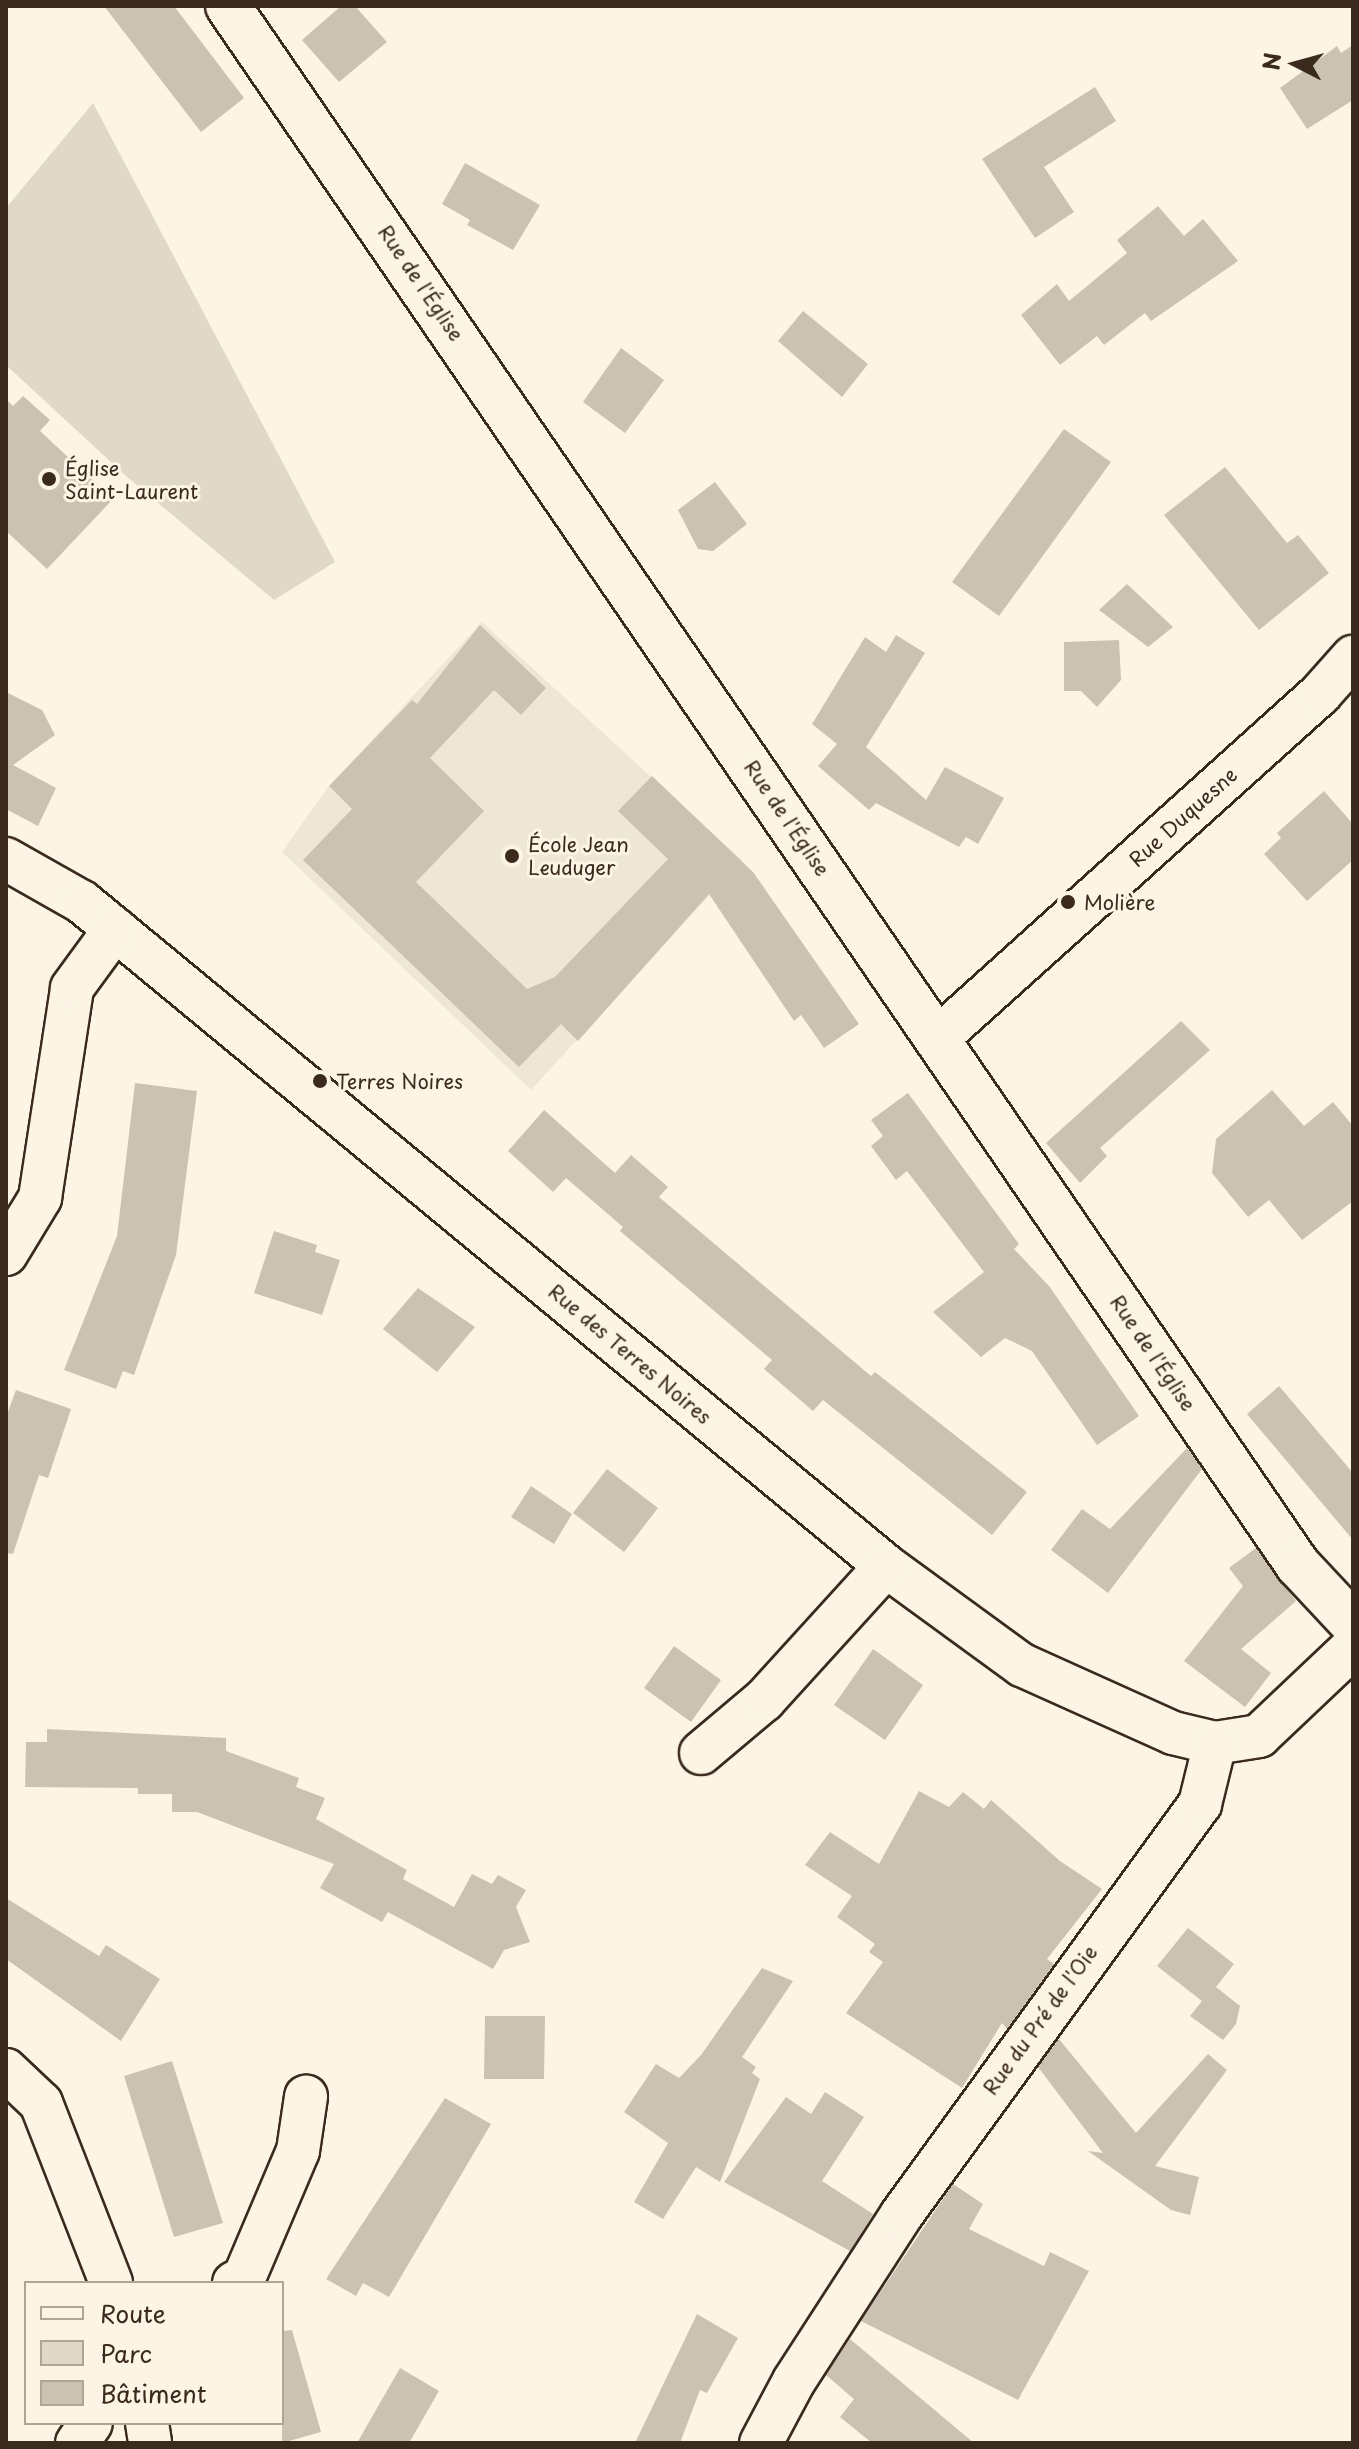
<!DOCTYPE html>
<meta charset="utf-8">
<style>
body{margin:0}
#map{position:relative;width:1359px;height:2449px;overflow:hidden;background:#fcf5e5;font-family:"Playpen Sans",sans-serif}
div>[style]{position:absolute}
.built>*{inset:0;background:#eee6d6}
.green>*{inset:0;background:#e0d8c8}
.building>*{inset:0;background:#ccc2b3}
.roads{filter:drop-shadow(2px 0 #3b2a1e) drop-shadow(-2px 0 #3b2a1e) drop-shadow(0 2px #3b2a1e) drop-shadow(0 -2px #3b2a1e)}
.minor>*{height:42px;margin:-21px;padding:0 21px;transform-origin:21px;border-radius:21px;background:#fcf5e5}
.tertiary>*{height:44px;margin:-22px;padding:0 22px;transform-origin:22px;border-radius:22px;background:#fcf5e5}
.dots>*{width:22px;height:22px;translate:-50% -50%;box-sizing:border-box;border:4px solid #fcf5e5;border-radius:50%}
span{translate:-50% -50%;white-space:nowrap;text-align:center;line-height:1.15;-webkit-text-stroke:6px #fcf5e5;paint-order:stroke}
.street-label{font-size:20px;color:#3b2a1e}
.poi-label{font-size:20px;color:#3b2a1e}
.left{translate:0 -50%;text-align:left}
.frame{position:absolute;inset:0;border:8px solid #3b2a1e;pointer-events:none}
.legend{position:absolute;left:24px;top:2281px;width:260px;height:144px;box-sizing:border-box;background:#fcf5e5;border:2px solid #afa495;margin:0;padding:10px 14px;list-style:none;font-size:24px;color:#3b2a1e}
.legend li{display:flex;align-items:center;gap:16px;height:40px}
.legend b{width:40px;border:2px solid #afa495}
.north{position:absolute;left:1255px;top:24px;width:80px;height:80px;-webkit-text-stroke:6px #fcf5e5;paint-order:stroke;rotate:276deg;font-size:22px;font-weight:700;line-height:32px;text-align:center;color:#3b2a1e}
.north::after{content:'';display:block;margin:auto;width:28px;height:36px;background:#3b2a1e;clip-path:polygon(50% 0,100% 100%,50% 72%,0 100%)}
</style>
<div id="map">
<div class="built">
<div style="clip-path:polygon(482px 622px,742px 860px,531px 1090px,282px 852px,329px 786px)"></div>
</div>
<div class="green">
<div style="clip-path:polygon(93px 103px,335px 562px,274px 600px,126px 476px,6px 365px,6px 208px)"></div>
</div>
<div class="building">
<div style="clip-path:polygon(104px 6px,174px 6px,244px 98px,201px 132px)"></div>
<div style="clip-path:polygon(341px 6px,355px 6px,387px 42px,339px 82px,302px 40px)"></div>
<div style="clip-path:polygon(1353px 45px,1353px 100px,1307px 129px,1280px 88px,1337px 46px,1341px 53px)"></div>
<div style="clip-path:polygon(1095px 87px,1116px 121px,1044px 167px,1074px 212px,1035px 238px,982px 159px)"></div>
<div style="clip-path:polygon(465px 163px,540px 205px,513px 250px,467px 225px,470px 220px,442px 204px)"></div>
<div style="clip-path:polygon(1158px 206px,1184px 236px,1203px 219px,1238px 261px,1151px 321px,1145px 313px,1104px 345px,1097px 336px,1060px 365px,1021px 315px,1057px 284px,1069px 301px,1127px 253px,1117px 240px)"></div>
<div style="clip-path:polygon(803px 311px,868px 364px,842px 397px,778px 341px)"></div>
<div style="clip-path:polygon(621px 348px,664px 380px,625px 433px,583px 402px)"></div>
<div style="clip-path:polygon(23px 396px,50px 420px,40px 431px,113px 499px,47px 569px,6px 531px,6px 399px,13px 406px)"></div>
<div style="clip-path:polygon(1064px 429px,1111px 462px,999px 616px,952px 582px)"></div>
<div style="clip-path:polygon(1225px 467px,1287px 543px,1298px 535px,1329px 573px,1259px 630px,1164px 515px)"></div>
<div style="clip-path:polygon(715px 482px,747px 524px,713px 551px,698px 549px,678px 510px)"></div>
<div style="clip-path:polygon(1127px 584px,1173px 627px,1148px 647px,1099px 610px)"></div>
<div style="clip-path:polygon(480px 625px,546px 688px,521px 715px,494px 690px,430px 758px,484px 811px,416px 882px,527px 989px,555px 977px,668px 859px,618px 811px,652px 776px,753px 872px,859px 1024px,824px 1048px,801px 1015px,794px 1021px,709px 894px,578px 1041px,561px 1024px,519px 1067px,303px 860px,352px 809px,329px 786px,412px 700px,417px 704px)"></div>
<div style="clip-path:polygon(896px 635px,925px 653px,866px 747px,926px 800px,945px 767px,1004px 798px,978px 844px,966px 837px,959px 847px,876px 803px,869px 810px,818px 766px,837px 744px,812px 724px,865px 637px,886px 652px)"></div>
<div style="clip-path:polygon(1119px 640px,1121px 680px,1097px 707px,1081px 691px,1064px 691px,1064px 642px)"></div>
<div style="clip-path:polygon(6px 692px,42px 710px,55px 735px,13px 765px,56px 788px,38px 826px,6px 809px)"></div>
<div style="clip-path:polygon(1324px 791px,1353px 824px,1353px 860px,1307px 901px,1264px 854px,1281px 838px,1277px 833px)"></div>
<div style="clip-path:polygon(1181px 1021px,1210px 1050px,1100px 1148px,1107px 1156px,1080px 1183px,1046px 1143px)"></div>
<div style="clip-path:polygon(135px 1083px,197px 1091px,176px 1255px,134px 1375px,123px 1371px,116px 1389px,64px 1370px,117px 1236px)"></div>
<div style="clip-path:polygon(1272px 1090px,1304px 1126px,1333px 1102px,1353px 1126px,1353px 1201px,1302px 1240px,1269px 1200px,1248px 1217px,1212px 1173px,1216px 1139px)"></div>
<div style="clip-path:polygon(908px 1093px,1019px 1244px,1014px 1249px,1049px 1286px,1139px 1416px,1097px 1445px,1032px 1351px,1005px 1338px,981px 1357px,933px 1312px,984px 1272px,907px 1171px,896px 1180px,871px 1146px,883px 1136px,871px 1120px)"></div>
<div style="clip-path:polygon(544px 1110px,615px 1173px,631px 1155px,668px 1187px,659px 1197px,871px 1376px,875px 1372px,1027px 1492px,992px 1535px,823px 1400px,813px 1411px,764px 1369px,772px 1360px,620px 1231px,623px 1227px,566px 1178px,553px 1192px,508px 1151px)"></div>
<div style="clip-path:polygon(274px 1231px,317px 1245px,315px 1252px,340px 1260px,322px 1315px,254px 1293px)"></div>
<div style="clip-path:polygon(418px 1288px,475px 1327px,437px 1372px,383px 1329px)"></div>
<div style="clip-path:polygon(1279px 1386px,1353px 1473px,1353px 1540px,1247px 1414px)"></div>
<div style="clip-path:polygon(16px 1390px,71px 1409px,48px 1478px,39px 1475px,13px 1554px,6px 1553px,6px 1417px)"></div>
<div style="clip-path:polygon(1187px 1448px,1202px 1469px,1108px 1593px,1051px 1550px,1082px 1509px,1110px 1529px)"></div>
<div style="clip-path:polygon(607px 1469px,658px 1508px,624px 1552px,573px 1513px)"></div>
<div style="clip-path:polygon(531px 1486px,572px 1514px,554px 1544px,511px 1517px)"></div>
<div style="clip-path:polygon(1256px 1548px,1296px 1601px,1241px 1649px,1271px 1673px,1245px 1707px,1184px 1661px,1243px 1586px,1229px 1568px)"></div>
<div style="clip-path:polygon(674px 1646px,721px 1680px,691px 1722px,644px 1688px)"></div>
<div style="clip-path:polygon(873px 1649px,923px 1685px,885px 1740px,834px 1705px)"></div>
<div style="clip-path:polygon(47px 1729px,226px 1738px,226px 1751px,299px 1778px,296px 1787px,325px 1798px,316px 1819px,407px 1870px,403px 1879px,454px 1907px,472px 1874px,492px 1884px,498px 1875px,526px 1890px,516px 1907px,530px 1942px,504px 1950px,493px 1969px,388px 1912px,382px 1922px,320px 1888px,334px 1864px,197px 1812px,172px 1812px,172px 1794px,138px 1794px,138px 1788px,25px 1787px,26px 1742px,47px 1742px)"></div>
<div style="clip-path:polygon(919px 1791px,949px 1807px,963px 1792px,984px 1809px,991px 1800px,1060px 1861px,1102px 1889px,1047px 1959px,1054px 1964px,1007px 2029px,1002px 2023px,962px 2088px,846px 2013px,883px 1962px,869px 1952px,875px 1944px,837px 1917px,852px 1896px,805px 1865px,830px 1832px,879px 1864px)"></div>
<div style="clip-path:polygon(6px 1898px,99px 1956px,106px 1945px,160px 1979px,121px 2041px,6px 1959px)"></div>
<div style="clip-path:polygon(1188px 1928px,1234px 1964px,1216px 1987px,1240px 2006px,1236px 2024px,1223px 2040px,1190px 2016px,1202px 2001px,1157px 1966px)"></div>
<div style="clip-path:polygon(762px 1968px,793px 1981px,742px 2057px,756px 2067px,752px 2073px,760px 2079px,720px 2182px,696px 2167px,663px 2219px,634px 2202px,668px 2143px,624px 2112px,656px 2064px,679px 2078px,701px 2055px)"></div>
<div style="clip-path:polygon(485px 2016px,545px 2016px,544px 2079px,484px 2079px)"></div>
<div style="clip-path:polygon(1059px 2039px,1136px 2133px,1208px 2054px,1227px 2070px,1155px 2166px,1199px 2177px,1190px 2215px,1171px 2210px,1088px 2151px,1103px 2153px,1038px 2067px)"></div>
<div style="clip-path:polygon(172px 2061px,223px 2223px,174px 2237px,124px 2076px)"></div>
<div style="clip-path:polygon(825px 2092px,864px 2117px,822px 2181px,873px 2214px,850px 2251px,724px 2182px,786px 2097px,811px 2114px)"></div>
<div style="clip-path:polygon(445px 2098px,491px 2124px,389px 2297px,363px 2283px,356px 2296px,326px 2279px)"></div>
<div style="clip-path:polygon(953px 2184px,983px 2204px,969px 2229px,1044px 2266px,1050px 2252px,1089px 2271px,1018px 2400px,861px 2321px)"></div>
<div style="clip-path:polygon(697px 2314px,738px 2338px,707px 2393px,700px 2390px,680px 2443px,635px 2443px)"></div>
<div style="clip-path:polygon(292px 2330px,321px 2432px,282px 2443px,282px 2331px)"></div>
<div style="clip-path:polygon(850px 2339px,974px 2443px,872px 2443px,840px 2417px,854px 2399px,826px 2375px)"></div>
<div style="clip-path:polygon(400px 2368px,439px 2391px,409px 2443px,357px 2443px)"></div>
</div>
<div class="roads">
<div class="minor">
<div style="left:6px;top:859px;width:87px;rotate:29.5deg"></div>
<div style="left:82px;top:902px;width:1043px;rotate:39.55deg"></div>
<div style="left:886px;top:1566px;width:168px;rotate:36.1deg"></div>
<div style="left:1022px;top:1665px;width:166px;rotate:24.2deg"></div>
<div style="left:1173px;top:1733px;width:43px;rotate:13.4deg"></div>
<div style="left:1215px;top:1743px;width:45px;rotate:-9deg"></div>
<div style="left:1259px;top:1736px;width:129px;rotate:-43.4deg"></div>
<div style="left:938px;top:1038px;width:514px;rotate:-42deg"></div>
<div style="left:1320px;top:694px;width:50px;rotate:-48.3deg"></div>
<div style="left:6px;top:1254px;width:66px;rotate:-58.7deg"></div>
<div style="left:40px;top:1198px;width:212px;rotate:-81.3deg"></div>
<div style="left:72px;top:988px;width:73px;rotate:-53.9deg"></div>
<div style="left:701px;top:1753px;width:82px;rotate:-40.1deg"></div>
<div style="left:764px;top:1700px;width:181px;rotate:-47.7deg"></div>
<div style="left:6px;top:2070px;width:48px;rotate:43.3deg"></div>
<div style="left:41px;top:2103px;width:193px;rotate:68.7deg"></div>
<div style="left:234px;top:2283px;width:11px;rotate:-27deg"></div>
<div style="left:244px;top:2278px;width:138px;rotate:-67deg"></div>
<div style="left:298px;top:2151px;width:55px;rotate:-81.6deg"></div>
<div style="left:147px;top:2423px;width:20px;rotate:81deg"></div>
<div style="left:77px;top:2443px;width:24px;rotate:-55deg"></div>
<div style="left:761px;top:2443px;width:70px;rotate:-62deg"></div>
<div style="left:794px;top:2381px;width:199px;rotate:-57.1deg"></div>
<div style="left:902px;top:2214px;width:507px;rotate:-53.99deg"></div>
<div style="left:1200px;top:1804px;width:63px;rotate:-76.2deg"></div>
</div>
<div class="tertiary">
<div style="left:228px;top:6px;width:1891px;rotate:55.54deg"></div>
<div style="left:1298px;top:1565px;width:81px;rotate:47deg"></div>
</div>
</div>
<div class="dots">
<div style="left:49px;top:479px;background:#3b2a1e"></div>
<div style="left:512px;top:856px;background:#3b2a1e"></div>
<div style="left:1068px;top:902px;background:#3b2a1e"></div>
<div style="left:320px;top:1081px;background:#3b2a1e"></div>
</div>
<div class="street-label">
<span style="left:421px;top:283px;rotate:56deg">Rue de l'Église</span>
<span style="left:1183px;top:817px;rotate:-42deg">Rue Duquesne</span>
<span style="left:787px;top:818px;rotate:56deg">Rue de l'Église</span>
<span style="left:1153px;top:1353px;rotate:56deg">Rue de l'Église</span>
<span style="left:630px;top:1354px;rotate:40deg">Rue des Terres Noires</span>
<span style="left:1040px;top:2020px;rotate:-54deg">Rue du Pré de l'Oie</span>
</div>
<div class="poi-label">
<span class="left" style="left:65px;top:480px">Église<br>Saint-Laurent</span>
<span class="left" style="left:528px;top:856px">École Jean<br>Leuduger</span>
<span class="left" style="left:1084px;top:902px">Molière</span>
<span class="left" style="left:336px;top:1081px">Terres Noires</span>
</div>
<div class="frame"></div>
<ul class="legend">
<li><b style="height:10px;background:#fcf5e5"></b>Route</li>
<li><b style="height:22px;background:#e0d8c8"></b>Parc</li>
<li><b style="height:22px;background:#ccc2b3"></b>Bâtiment</li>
</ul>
<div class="north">N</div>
</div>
